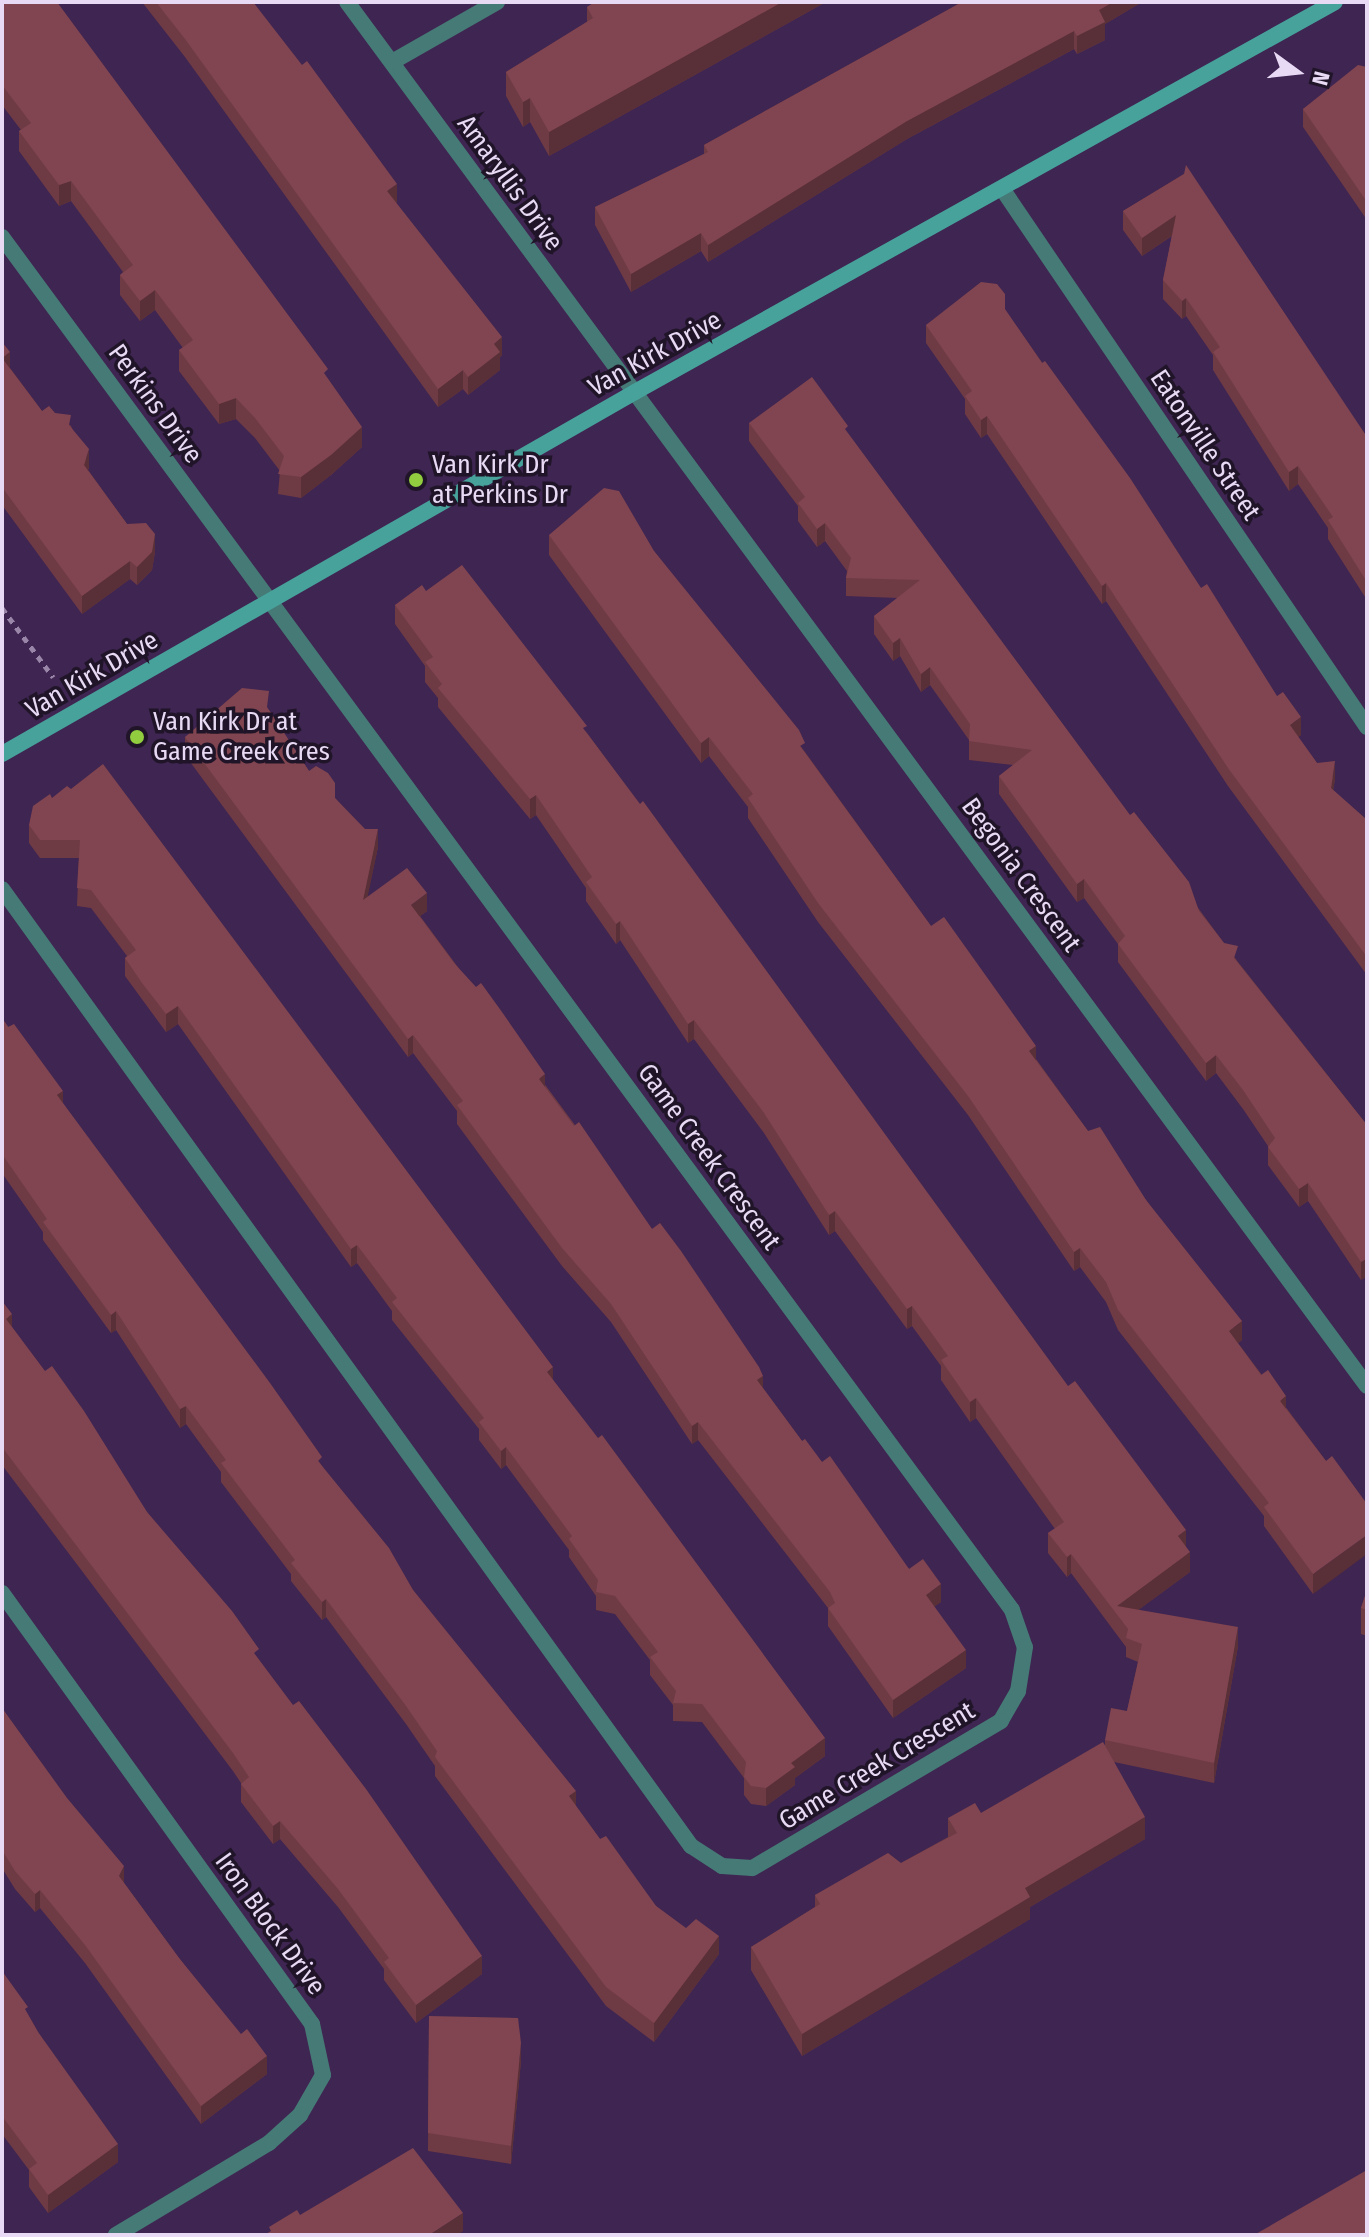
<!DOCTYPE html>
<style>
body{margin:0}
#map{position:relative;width:1369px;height:2237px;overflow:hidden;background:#3f2551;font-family:"Fira Sans Condensed",sans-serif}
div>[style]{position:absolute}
.path>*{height:5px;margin-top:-2.5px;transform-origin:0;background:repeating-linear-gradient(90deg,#9a86a9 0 6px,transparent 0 12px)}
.street>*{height:16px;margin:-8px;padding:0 8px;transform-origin:8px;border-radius:8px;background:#457a76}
.secondary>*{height:16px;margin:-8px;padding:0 8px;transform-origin:8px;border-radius:8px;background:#47a29c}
.wall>*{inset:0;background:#6e3b45}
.shaded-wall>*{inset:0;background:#5a3038}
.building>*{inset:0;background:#804550}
.dots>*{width:22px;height:22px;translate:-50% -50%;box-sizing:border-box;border:4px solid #201528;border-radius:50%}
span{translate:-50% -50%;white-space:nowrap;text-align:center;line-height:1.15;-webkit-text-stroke:7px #201528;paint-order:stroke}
.street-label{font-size:26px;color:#e8daf5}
.poi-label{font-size:26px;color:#e8daf5}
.left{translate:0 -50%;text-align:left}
.frame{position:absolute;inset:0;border:4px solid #e8daf5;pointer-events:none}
.north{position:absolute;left:1257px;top:32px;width:80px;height:80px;-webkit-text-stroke:6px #201528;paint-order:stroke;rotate:105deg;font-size:22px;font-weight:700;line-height:32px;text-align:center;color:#e8daf5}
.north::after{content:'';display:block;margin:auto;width:28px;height:36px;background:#e8daf5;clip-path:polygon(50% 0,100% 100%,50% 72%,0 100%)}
</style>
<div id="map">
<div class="path">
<div style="left:2px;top:608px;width:86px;rotate:53.5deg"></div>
</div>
<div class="street">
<div style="left:347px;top:2px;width:1719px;rotate:53.61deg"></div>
<div style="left:392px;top:62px;width:121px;rotate:-29.7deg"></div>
<div style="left:1003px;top:190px;width:649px;rotate:55.87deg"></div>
<div style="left:2px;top:237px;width:1704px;rotate:53.66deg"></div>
<div style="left:1012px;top:1610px;width:39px;rotate:71deg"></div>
<div style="left:1025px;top:1647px;width:45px;rotate:99deg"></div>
<div style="left:1018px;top:1691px;width:34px;rotate:120deg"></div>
<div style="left:1001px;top:1721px;width:289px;rotate:149.4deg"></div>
<div style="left:752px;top:1868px;width:30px;rotate:-176deg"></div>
<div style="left:722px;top:1866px;width:37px;rotate:-147deg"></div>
<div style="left:691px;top:1846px;width:1179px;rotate:-125.75deg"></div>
<div style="left:2px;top:1593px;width:531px;rotate:54.27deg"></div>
<div style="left:312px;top:2024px;width:52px;rotate:77.8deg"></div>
<div style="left:323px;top:2075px;width:46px;rotate:119.9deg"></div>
<div style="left:300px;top:2115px;width:42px;rotate:137.9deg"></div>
<div style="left:269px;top:2143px;width:179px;rotate:149deg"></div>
</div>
<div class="secondary">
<div style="left:2px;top:754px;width:729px;rotate:-29.76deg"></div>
<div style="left:635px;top:392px;width:801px;rotate:-29.12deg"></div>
</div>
<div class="wall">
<div style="clip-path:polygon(2px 2px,328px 379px,362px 447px,331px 475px,301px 498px,278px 494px,280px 471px,255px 438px,236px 419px,219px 424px,179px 371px,179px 350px,183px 348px,155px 310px,140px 321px,120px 295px,120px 275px,123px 272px,71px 201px,59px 206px,19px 151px,19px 131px,21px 130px,2px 105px)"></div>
<div style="clip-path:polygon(142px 2px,253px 2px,397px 202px,396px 203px,502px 355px,500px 357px,500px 370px,468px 395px,463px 389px,438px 407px,185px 57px)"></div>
<div style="clip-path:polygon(595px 2px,826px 2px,549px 156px,530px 122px,523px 127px,506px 96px,506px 72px,587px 22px,587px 7px)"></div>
<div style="clip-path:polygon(962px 2px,1142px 2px,1105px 24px,1105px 40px,1077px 54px,1074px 49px,907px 139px,708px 262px,701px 251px,631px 292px,595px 225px,595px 207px,704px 154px,704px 145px)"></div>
<div style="clip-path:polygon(1367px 67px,1367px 220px,1303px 127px,1303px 109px)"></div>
<div style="clip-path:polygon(1184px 174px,1367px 437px,1367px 600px,1328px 539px,1328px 528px,1298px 484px,1289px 491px,1213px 370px,1213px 355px,1186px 316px,1182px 319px,1163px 299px,1163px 280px,1172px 236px,1142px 256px,1123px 230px,1123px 211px)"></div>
<div style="clip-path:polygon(1005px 310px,1201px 588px,1301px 735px,1298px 737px,1317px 763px,1335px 779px,1333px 790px,1367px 820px,1367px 975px,1228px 786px,1106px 601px,1102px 604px,987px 434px,981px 438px,965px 414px,965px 399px,926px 343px,926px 325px)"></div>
<div style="clip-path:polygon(2px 342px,10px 368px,42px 411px,55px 413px,71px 426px,89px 467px,88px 470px,127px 524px,155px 552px,152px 570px,137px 585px,130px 579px,82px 614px,2px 505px)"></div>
<div style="clip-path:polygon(749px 423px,848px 434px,1238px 962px,1367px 1125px,1367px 1279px,1366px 1277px,1361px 1280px,1308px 1201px,1299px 1207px,1268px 1165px,1268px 1146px,1243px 1109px,1216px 1073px,1206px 1081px,1118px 962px,1118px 944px,1084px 898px,1077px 902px,999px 794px,999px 776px,1013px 765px,969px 760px,969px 740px,930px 685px,921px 692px,900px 656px,893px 661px,874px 634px,874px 616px,898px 598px,846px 596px,846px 578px,847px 571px,825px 541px,817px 547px,798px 521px,798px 506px,749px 441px)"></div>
<div style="clip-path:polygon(549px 535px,654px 551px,805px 752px,931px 926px,1036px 1059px,1088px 1131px,1146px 1200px,1242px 1340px,1238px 1343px,1326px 1461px,1313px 1594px,1264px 1526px,1264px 1516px,1118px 1330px,1106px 1302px,1080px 1267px,1074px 1271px,968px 1115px,818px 922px,748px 818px,748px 807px,709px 756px,701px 763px,549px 555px)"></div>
<div style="clip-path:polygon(426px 591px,587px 733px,1186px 1547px,1190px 1572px,1138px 1610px,1238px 1646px,1214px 1783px,1114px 1762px,1145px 1839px,1030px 1907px,1030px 1919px,802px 2056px,751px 1970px,751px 1947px,815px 1907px,815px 1895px,901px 1863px,948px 1837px,948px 1818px,981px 1813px,1105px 1745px,1105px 1740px,1127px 1711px,1138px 1662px,1126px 1657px,1126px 1647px,1071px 1573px,1067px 1577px,1048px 1553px,1048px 1533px,1055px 1529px,976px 1418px,970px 1422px,941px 1380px,941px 1366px,912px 1326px,907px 1329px,835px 1231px,829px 1235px,764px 1133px,694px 1039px,688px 1043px,620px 940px,616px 944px,586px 901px,586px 888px,536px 815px,530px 819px,438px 707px,438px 698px,425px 682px,425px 666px,395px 624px,395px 605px)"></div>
<div style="clip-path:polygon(269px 710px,309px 771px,335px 798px,378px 847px,367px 897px,427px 911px,420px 916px,652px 1229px,763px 1388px,802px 1441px,822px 1462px,909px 1569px,941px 1602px,934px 1606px,966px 1668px,893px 1718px,828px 1626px,828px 1608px,698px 1440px,692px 1444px,611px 1322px,562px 1266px,457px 1124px,457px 1111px,413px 1053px,408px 1057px,185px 755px,185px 737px)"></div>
<div style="clip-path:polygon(52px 798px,553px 1380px,825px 1756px,795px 1778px,795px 1785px,766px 1806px,751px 1804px,744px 1795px,744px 1778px,702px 1722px,673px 1721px,673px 1705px,650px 1675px,650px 1660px,615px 1614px,596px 1610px,596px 1596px,569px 1557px,569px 1550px,506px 1465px,501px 1469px,479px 1440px,479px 1429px,392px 1320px,392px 1311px,357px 1263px,351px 1267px,178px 1024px,166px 1032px,125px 976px,125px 958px,127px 956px,91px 908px,77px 906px,79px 858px,40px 858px,29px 843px,29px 825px)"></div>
<div style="clip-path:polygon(2px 1018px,322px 1466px,413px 1590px,600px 1839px,656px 1906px,719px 1954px,654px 2042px,606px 2006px,435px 1776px,435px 1766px,406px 1724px,326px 1617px,322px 1620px,291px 1581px,291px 1574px,221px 1482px,221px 1472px,186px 1424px,180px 1428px,116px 1330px,111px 1333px,43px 1240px,43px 1232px,2px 1173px)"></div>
<div style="clip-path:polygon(2px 1301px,12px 1327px,147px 1512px,259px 1660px,482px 1974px,416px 2023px,384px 1980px,384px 1969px,338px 1907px,280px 1839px,273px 1844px,241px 1802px,241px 1783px,233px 1771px,2px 1465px)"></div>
<div style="clip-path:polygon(1367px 1590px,1367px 1636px,1361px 1634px,1361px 1608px)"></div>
<div style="clip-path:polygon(2px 1708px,124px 1883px,179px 1958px,267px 2074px,201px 2124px,85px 1963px,40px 1908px,35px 1912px,15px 1889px,2px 1868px)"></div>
<div style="clip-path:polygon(2px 1971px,38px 2032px,118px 2162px,48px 2213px,29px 2187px,29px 2170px,2px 2134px)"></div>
<div style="clip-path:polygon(429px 2016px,521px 2061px,511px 2164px,428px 2151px)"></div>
</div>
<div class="shaded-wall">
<div style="clip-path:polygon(782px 2px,826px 2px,549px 156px,549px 132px)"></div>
<div style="clip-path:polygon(1113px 2px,1142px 2px,1105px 24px,1105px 40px,1077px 54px,1077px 36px,1099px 10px)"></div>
<div style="clip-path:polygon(1074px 31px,1074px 49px,907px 139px,708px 262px,708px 245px,907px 121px)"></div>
<div style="clip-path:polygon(530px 98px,530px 122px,523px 127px,523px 102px)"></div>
<div style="clip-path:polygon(71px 181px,71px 201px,59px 206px,59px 185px)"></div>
<div style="clip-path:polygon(397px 184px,397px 202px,387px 209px,387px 191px)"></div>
<div style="clip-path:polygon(1176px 215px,1176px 233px,1142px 256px,1142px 238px)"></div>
<div style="clip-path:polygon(701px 233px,701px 251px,631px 292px,631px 274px)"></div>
<div style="clip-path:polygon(155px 290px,155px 310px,140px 321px,140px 301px)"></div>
<div style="clip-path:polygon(1186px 298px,1186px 316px,1182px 319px,1182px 301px)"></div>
<div style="clip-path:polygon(502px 337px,502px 355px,500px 357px,500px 370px,468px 395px,468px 377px,494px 344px)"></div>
<div style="clip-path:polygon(10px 352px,10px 370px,2px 358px)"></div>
<div style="clip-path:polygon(463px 370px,463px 389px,438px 407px,438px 389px)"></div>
<div style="clip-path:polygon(236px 398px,236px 419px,219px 424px,219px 404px)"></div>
<div style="clip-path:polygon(987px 416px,987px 434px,981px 438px,981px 420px)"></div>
<div style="clip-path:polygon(362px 427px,362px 447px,331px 475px,301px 498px,301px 477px)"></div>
<div style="clip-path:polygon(89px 449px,89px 467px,84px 484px,84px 465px)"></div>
<div style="clip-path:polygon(1298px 466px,1298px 484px,1289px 491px,1289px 472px)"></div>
<div style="clip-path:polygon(825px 523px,825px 541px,817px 547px,817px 529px)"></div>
<div style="clip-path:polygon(155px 534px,155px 552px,152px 570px,137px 585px,137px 567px)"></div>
<div style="clip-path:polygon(130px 561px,130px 579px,82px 614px,82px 596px)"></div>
<div style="clip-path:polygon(1106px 583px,1106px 601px,1102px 604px,1102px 586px)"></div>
<div style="clip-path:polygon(900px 638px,900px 656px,893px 661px,893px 643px)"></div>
<div style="clip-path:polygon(930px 667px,930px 685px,921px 692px,921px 674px)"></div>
<div style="clip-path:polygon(1301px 717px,1301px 735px,1290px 743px,1290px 725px)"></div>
<div style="clip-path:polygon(709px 737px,709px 756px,701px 763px,701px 743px)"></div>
<div style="clip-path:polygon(1335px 761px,1335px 779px,1331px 806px,1331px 788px)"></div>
<div style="clip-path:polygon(536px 795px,536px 815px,530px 819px,530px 799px)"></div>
<div style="clip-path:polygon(378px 829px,378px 847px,363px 919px,363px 900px)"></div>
<div style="clip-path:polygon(1084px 879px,1084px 898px,1077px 902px,1077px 884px)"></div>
<div style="clip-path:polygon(427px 893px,427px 911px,411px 923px,411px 905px)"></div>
<div style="clip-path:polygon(620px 921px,620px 940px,616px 944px,616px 924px)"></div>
<div style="clip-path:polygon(178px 1006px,178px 1024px,166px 1032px,166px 1014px)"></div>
<div style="clip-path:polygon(694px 1020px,694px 1039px,688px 1043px,688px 1024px)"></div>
<div style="clip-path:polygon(413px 1035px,413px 1053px,408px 1057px,408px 1039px)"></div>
<div style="clip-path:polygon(1036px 1046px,1036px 1066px,1029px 1051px)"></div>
<div style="clip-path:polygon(1216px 1055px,1216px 1073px,1206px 1081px,1206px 1063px)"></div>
<div style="clip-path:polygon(545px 1074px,545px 1092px,539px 1079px)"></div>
<div style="clip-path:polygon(63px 1091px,63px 1109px,57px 1095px)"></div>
<div style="clip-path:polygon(1308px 1183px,1308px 1201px,1299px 1207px,1299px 1189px)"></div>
<div style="clip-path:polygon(835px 1211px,835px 1231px,829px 1235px,829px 1215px)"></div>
<div style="clip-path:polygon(357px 1245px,357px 1263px,351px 1267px,351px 1249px)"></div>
<div style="clip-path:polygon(1080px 1248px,1080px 1267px,1074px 1271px,1074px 1252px)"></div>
<div style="clip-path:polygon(1366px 1259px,1366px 1277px,1361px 1280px,1361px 1262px)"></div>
<div style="clip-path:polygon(912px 1306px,912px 1326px,907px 1329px,907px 1309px)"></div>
<div style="clip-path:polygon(116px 1311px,116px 1330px,111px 1333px,111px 1315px)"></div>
<div style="clip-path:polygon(12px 1314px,12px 1332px,6px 1319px)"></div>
<div style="clip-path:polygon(1242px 1321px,1242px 1340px,1229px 1350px,1229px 1331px)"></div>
<div style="clip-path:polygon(553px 1367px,553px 1385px,547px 1372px)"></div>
<div style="clip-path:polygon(763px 1376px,763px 1395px,757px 1380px)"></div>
<div style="clip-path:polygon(1286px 1396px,1286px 1416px,1280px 1401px)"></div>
<div style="clip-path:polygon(976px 1398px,976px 1418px,970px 1422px,970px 1402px)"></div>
<div style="clip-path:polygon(186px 1406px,186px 1424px,180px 1428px,180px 1409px)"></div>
<div style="clip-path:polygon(698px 1422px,698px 1440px,692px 1444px,692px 1426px)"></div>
<div style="clip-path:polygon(506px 1447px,506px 1465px,501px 1469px,501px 1451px)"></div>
<div style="clip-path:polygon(1186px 1530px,1186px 1550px,1178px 1536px)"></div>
<div style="clip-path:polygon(1367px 1535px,1367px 1554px,1313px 1594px,1313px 1574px)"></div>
<div style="clip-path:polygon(1190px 1552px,1190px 1572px,1122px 1622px,1117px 1606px)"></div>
<div style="clip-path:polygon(1071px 1554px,1071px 1573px,1067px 1577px,1067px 1557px)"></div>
<div style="clip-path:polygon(941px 1584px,941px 1602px,926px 1613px,926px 1595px)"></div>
<div style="clip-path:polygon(326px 1599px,326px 1617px,322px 1620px,322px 1602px)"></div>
<div style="clip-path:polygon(1238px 1627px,1238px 1646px,1214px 1783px,1214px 1763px)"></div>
<div style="clip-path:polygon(966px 1650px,966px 1668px,893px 1718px,893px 1700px)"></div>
<div style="clip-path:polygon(825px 1738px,825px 1756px,795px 1778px,795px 1785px,766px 1806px,766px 1788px,791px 1763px)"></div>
<div style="clip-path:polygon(576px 1791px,576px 1809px,569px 1796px)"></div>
<div style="clip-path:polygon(1145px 1817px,1145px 1839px,1030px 1907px,1030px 1919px,802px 2056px,802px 2034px,1025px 1888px)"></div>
<div style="clip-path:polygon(280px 1821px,280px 1839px,273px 1844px,273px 1826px)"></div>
<div style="clip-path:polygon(124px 1866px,124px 1884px,119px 1876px)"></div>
<div style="clip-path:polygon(40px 1890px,40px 1908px,35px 1912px,35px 1894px)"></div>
<div style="clip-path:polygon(719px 1936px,719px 1954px,654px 2042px,654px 2023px)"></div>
<div style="clip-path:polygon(482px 1956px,482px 1974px,416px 2023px,416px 2005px)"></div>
<div style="clip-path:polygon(521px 2043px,521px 2061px,511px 2164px,511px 2146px)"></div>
<div style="clip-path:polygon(267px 2056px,267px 2074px,201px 2124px,201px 2106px)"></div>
<div style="clip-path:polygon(118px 2144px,118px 2162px,48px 2213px,48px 2195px)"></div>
<div style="clip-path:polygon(463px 2213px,463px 2231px,457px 2235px,429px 2235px)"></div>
</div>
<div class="building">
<div style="clip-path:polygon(2px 2px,57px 2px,328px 369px,324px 373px,362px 427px,331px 455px,301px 477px,278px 474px,284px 456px,255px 418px,236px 398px,219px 404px,179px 350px,193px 340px,155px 290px,140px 301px,120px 275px,133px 265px,71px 181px,59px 185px,19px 131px,31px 123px,2px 85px)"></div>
<div style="clip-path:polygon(156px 2px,253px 2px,302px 65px,307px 61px,397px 184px,387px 191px,502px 337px,494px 344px,500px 352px,468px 377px,463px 370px,438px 389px,185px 39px)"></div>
<div style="clip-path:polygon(595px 2px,782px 2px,549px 132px,530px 98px,523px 102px,506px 72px,593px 18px,587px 7px)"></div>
<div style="clip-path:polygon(962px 2px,1113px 2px,1099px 10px,1105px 22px,1077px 36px,1074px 31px,907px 121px,708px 245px,701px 233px,631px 274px,595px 207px,708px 152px,704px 145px)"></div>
<div style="clip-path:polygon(1358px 65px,1367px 67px,1367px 202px,1303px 109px)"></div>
<div style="clip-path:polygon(1186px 165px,1367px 437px,1367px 582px,1328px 520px,1333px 517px,1298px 466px,1289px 472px,1213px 352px,1220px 347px,1186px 298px,1182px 301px,1163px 280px,1176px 215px,1142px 238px,1123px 211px,1184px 174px)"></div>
<div style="clip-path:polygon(981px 282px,997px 284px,1005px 294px,1005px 309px,1042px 363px,1045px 361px,1130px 478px,1201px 588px,1207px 584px,1277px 696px,1283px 692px,1301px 717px,1290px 725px,1317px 763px,1335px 761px,1331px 788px,1367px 820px,1367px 957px,1228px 768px,1106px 583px,1102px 586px,987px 416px,981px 420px,965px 396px,972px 391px,926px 325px)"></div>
<div style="clip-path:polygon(2px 342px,10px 352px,2px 358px)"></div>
<div style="clip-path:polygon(2px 358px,42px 411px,49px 406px,55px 413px,71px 415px,69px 425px,89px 449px,84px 465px,127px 524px,146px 523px,155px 534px,152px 552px,137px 567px,130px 561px,82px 596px,2px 487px)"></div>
<div style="clip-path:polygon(812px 377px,848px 426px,845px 429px,1130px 815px,1134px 812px,1189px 882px,1199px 911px,1224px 943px,1238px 946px,1234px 958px,1367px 1125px,1367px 1261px,1366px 1259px,1361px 1262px,1308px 1183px,1299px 1189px,1268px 1147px,1275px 1138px,1243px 1090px,1216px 1055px,1206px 1063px,1118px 944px,1125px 936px,1084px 879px,1077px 884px,999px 776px,1032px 750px,969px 741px,970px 724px,930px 667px,921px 674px,900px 638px,893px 643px,874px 616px,920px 580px,846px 578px,851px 558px,825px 523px,817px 529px,798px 503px,805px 497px,749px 423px)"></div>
<div style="clip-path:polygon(604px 488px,619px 491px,654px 551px,799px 730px,805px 743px,800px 746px,931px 926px,944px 917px,1036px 1046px,1029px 1051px,1088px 1131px,1100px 1127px,1146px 1200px,1242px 1321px,1229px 1331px,1261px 1375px,1268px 1370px,1286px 1396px,1280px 1401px,1326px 1461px,1332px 1456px,1367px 1504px,1367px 1535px,1313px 1574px,1264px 1507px,1269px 1503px,1118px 1310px,1106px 1282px,1080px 1248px,1074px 1252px,968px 1096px,818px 903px,748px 798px,753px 794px,709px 737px,701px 743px,549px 535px)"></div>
<div style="clip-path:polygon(462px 565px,587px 726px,583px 728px,640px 804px,643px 801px,1068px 1386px,1075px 1381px,1186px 1530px,1178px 1536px,1190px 1552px,1117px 1606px,1238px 1627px,1214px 1763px,1105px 1740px,1111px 1708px,1127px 1711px,1142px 1644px,1126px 1638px,1128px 1629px,1071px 1554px,1067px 1557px,1048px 1533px,1064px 1522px,976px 1398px,970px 1402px,941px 1360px,948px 1356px,912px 1306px,907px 1309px,835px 1211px,829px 1215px,764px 1113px,694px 1020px,688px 1024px,620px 921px,616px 924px,586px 882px,592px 877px,536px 795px,530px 799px,438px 688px,442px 684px,425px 662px,433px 657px,395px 605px,422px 585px,426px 591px)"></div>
<div style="clip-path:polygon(242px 688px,269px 691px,267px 707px,309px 771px,316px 766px,328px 773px,335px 783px,335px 798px,365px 829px,378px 829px,363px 900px,407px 868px,427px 893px,411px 905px,454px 963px,476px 987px,481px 983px,502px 1012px,545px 1074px,539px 1079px,574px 1126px,579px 1122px,652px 1229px,660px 1223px,681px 1251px,759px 1367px,763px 1376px,757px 1380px,802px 1441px,805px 1439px,822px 1462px,830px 1456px,909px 1569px,923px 1559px,941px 1584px,926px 1595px,966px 1650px,893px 1700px,828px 1608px,835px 1603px,830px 1592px,698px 1422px,692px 1426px,611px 1304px,562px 1248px,457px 1105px,463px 1101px,413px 1035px,408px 1039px,185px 737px)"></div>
<div style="clip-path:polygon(103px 764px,553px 1367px,547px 1372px,598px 1438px,602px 1435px,825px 1738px,791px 1763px,795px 1767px,766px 1788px,751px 1786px,744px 1777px,746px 1762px,702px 1704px,673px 1703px,676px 1691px,650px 1657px,658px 1652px,615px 1596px,596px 1592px,598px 1580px,569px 1539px,572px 1536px,506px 1447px,501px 1451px,479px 1422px,484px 1418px,392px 1302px,397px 1298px,357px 1245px,351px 1249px,178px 1006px,166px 1014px,142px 983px,125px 958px,136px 950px,91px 890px,77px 888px,80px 840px,40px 840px,29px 825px,33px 806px,50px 794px,52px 798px,67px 786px,71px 789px)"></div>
<div style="clip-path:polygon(2px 1018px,8px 1027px,14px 1024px,63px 1091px,57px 1095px,270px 1383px,322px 1457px,318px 1461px,389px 1548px,413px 1590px,576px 1791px,569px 1796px,600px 1839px,606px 1836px,656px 1906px,686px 1928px,696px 1919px,719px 1936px,654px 2023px,606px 1987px,435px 1757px,437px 1751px,406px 1706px,326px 1599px,322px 1602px,291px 1563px,295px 1560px,221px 1463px,226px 1460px,186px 1406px,180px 1409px,116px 1311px,111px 1315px,43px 1222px,47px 1219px,2px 1154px)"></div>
<div style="clip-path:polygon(2px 1301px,12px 1314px,6px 1319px,45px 1371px,52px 1366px,84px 1411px,147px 1512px,232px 1611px,259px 1649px,254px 1653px,293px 1705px,299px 1701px,366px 1789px,482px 1956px,416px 2005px,384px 1962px,389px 1958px,338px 1889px,280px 1821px,273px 1826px,241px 1784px,249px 1777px,233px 1753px,2px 1447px)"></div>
<div style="clip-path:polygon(1367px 1590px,1367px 1610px,1361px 1608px)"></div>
<div style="clip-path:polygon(2px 1708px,67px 1798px,124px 1866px,119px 1876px,179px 1958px,241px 2034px,247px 2029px,267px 2056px,201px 2106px,85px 1945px,40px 1890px,35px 1894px,15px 1871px,2px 1850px)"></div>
<div style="clip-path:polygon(1103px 1742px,1145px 1817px,1025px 1888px,1030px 1897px,802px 2034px,751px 1947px,820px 1904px,815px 1895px,888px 1853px,901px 1863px,957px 1833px,948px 1818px,975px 1803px,981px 1813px)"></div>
<div style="clip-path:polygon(2px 1971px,28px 2007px,25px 2009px,38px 2032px,118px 2144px,48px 2195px,29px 2169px,37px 2163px,2px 2116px)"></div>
<div style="clip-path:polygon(429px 2016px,518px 2018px,521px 2043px,511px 2146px,428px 2133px)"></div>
<div style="clip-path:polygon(413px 2148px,463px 2213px,429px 2235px,264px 2235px,271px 2231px,269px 2227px,297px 2210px,300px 2215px)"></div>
<div style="clip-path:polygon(1367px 2170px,1367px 2235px,1254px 2235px)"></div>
</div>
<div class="dots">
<div style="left:416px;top:480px;background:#91cd3f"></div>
<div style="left:137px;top:737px;background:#91cd3f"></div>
</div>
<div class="street-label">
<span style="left:510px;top:183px;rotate:54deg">Amaryllis Drive</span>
<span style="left:655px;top:354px;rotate:-29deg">Van Kirk Drive</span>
<span style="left:155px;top:404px;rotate:54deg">Perkins Drive</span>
<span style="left:1205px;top:445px;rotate:56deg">Eatonville Street</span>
<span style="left:92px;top:675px;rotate:-30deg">Van Kirk Drive</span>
<span style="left:1021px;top:875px;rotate:54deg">Begonia Crescent</span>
<span style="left:709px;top:1157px;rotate:54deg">Game Creek Crescent</span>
<span style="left:877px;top:1766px;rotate:-31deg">Game Creek Crescent</span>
<span style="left:270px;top:1924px;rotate:54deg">Iron Block Drive</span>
</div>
<div class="poi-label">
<span class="left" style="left:432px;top:480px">Van Kirk Dr<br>at Perkins Dr</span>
<span class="left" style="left:153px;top:737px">Van Kirk Dr at<br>Game Creek Cres</span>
</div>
<div class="frame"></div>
<div class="north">N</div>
</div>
